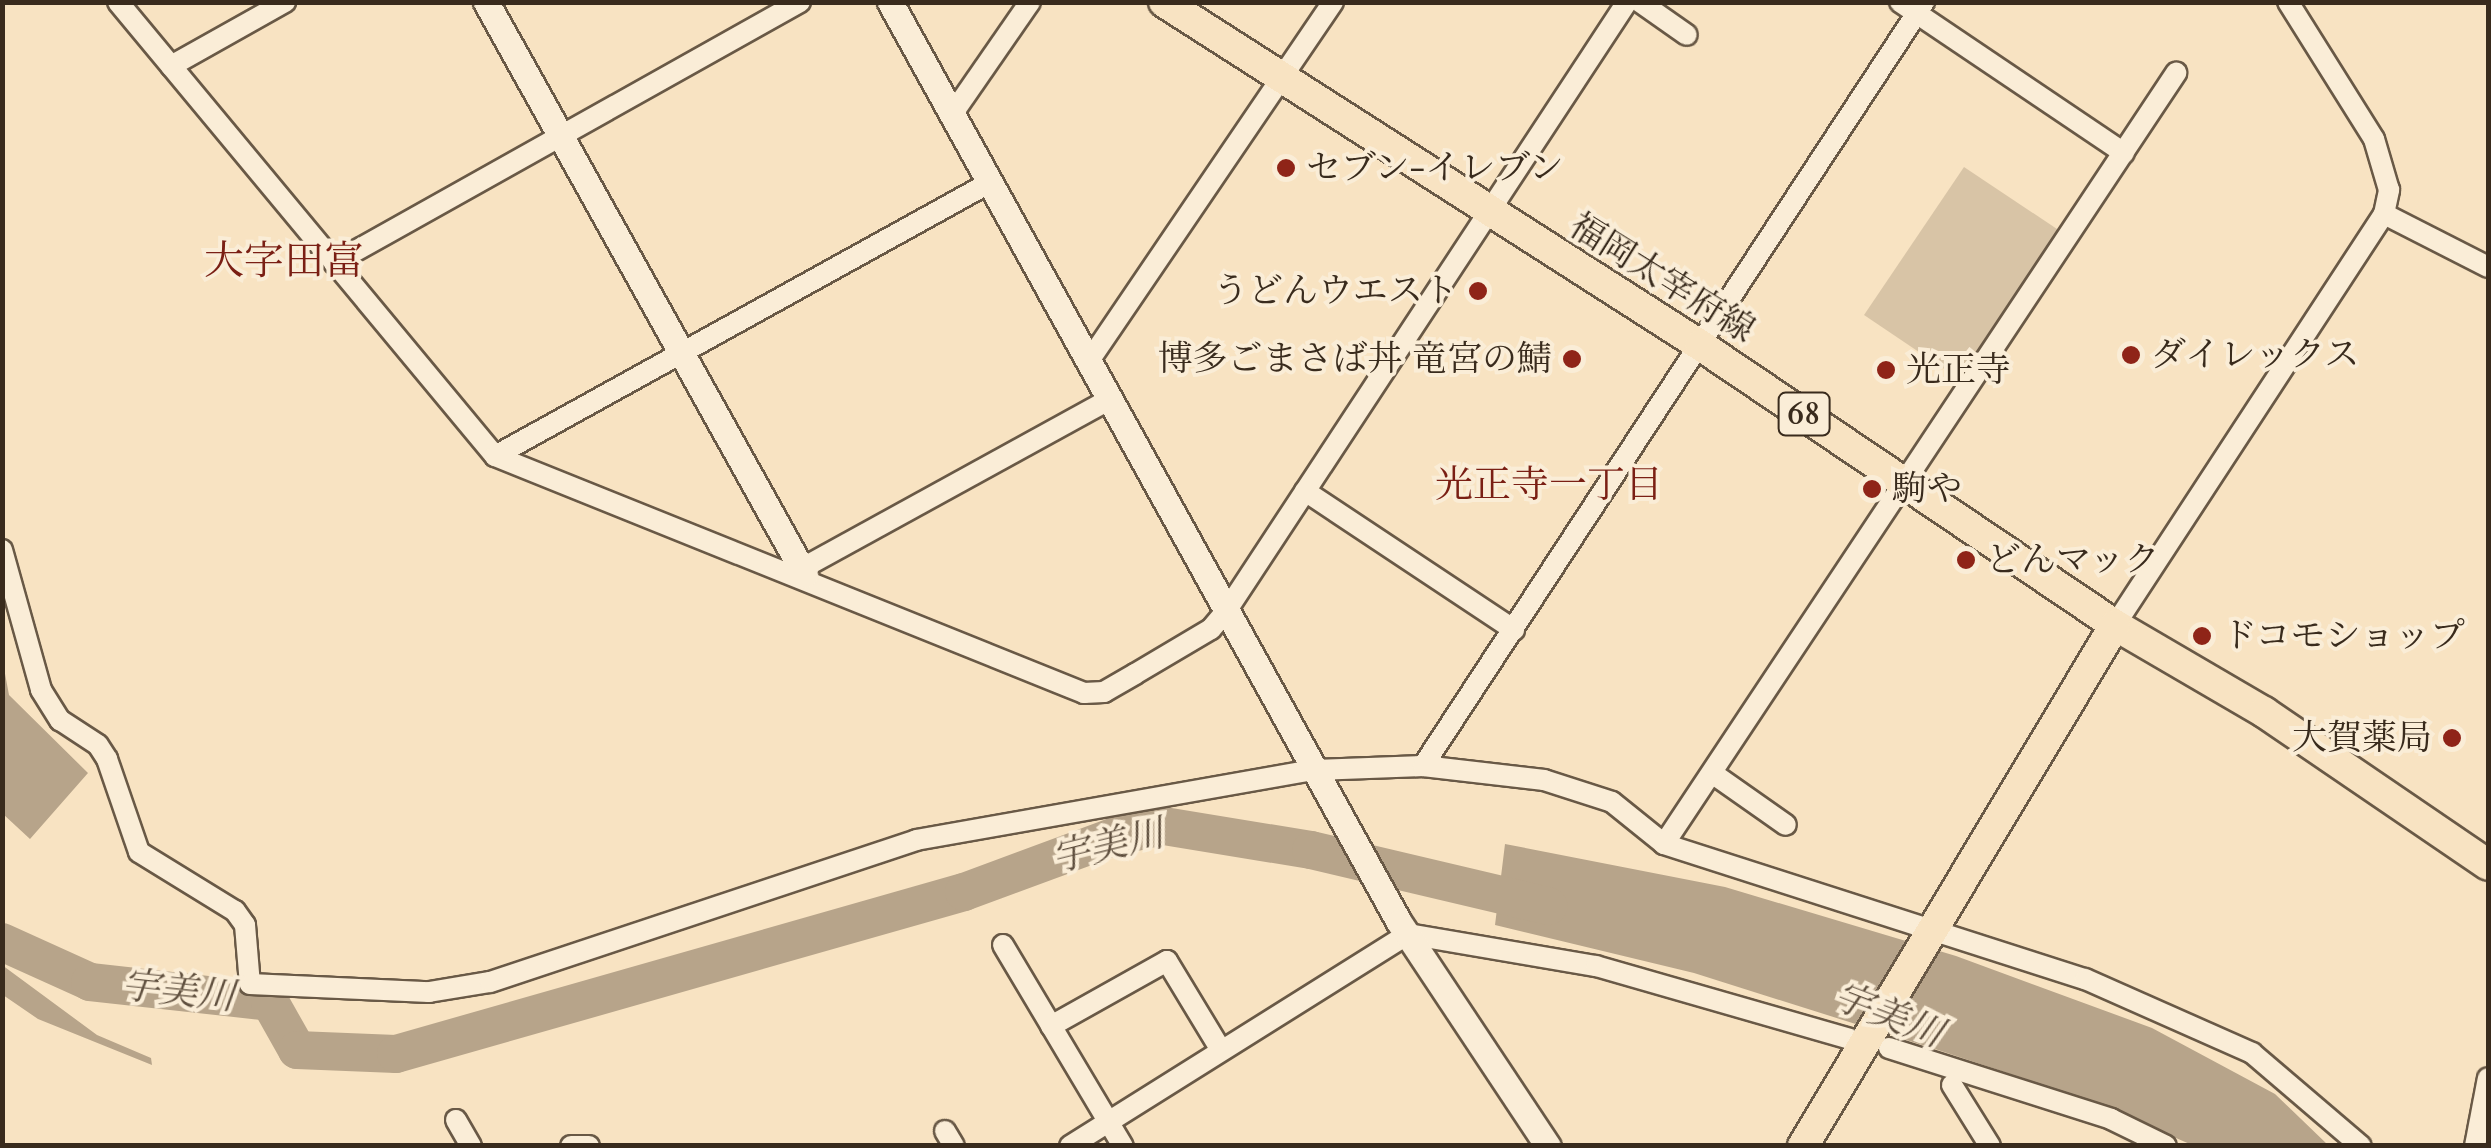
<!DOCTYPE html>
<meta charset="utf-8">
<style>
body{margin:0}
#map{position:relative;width:2491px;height:1148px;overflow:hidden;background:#f8e3c2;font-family:Cardo,"Noto Serif JP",serif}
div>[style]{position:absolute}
.green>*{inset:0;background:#d8c4a6}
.water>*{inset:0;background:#b7a48a}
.river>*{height:38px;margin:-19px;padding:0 19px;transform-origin:19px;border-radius:19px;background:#b7a48a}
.roads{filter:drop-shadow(2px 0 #695946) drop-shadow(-2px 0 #695946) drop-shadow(0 2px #695946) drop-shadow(0 -2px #695946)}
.minor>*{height:20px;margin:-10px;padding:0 10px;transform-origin:10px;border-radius:10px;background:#faedd7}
.tertiary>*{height:25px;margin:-12.5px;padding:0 12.5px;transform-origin:12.5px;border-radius:12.5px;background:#faedd7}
.primary>*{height:30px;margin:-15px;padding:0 15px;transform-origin:15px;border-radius:15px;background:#f8e3c2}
.dots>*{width:28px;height:28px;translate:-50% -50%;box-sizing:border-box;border:5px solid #faedd7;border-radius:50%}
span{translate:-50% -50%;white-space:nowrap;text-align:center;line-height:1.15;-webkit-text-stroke:8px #faedd7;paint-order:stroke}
.shield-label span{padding:2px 8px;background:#faedd7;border:2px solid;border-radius:8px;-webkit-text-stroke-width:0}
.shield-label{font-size:32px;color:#392b1d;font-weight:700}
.poi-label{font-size:35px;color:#392b1d}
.left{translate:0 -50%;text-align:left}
.right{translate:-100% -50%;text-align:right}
.street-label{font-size:35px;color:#392b1d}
.neighbourhood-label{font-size:38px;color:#7a1f14}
.water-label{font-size:38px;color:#5f4f3e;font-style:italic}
.quarter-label{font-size:40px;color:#7a1f14}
.frame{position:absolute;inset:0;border:5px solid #392b1d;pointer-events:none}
</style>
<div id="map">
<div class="green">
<div style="clip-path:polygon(1964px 167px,2060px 231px,1959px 379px,1864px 315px)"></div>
</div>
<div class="water">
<div style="clip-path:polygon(3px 663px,9px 695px,88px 773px,30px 839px,3px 814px)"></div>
<div style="clip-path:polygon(1505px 844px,1725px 887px,1956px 956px,2152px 1028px,2275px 1094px,2328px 1145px,2192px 1145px,2089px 1100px,1938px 1050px,1694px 973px,1495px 925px)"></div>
<div style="clip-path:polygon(2px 965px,97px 1035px,151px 1058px,152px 1065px,38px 1019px,3px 995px)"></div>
</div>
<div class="river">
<div style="left:2px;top:942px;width:97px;rotate:24.4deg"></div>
<div style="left:90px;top:982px;width:181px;rotate:6.3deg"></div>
<div style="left:270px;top:1002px;width:55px;rotate:60.6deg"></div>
<div style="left:297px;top:1050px;width:99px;rotate:2.3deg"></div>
<div style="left:396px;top:1054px;width:591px;rotate:-15.92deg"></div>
<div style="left:964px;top:892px;width:159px;rotate:-20.3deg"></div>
<div style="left:1113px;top:837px;width:52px;rotate:-12.2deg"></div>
<div style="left:1164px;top:826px;width:149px;rotate:9.3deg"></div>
<div style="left:1311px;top:850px;width:244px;rotate:13.3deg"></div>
</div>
<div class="roads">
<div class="minor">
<div style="left:118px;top:2px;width:590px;rotate:50.29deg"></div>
<div style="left:495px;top:456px;width:635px;rotate:21.92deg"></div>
<div style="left:1084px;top:693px;width:20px;rotate:-3deg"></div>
<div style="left:1104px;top:692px;width:36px;rotate:-30deg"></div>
<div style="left:1135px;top:674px;width:88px;rotate:-30.6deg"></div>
<div style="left:1211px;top:629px;width:25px;rotate:-50deg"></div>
<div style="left:1227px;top:610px;width:728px;rotate:-56.66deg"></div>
<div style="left:1640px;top:2px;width:57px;rotate:35.1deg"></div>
<div style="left:1900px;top:2px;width:270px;rotate:34deg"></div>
<div style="left:171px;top:66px;width:131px;rotate:-29.3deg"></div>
<div style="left:951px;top:116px;width:139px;rotate:-55.3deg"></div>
<div style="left:2384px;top:214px;width:117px;rotate:27deg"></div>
<div style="left:334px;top:263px;width:534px;rotate:-29.25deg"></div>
<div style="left:1089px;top:361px;width:434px;rotate:-55.8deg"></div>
<div style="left:495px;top:456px;width:564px;rotate:-28.93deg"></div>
<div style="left:1305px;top:491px;width:251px;rotate:33.6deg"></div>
<div style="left:2px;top:550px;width:145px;rotate:74.4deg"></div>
<div style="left:41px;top:690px;width:36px;rotate:58deg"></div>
<div style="left:60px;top:720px;width:45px;rotate:33.3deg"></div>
<div style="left:98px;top:745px;width:17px;rotate:57deg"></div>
<div style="left:107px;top:759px;width:98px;rotate:71deg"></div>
<div style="left:139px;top:852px;width:113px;rotate:31.6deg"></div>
<div style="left:235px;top:911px;width:17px;rotate:54deg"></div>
<div style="left:245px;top:925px;width:59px;rotate:85.2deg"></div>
<div style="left:250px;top:984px;width:179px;rotate:2.6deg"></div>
<div style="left:429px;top:992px;width:62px;rotate:-9.3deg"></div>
<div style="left:490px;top:982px;width:449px;rotate:-18.4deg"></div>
<div style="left:916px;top:840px;width:405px;rotate:-10deg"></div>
<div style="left:1315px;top:770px;width:108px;rotate:-2.1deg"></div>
<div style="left:1423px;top:766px;width:122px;rotate:6.6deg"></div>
<div style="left:1544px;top:780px;width:71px;rotate:17.9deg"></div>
<div style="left:1612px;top:802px;width:67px;rotate:38.9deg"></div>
<div style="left:1664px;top:844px;width:442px;rotate:17.8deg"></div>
<div style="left:2085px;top:979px;width:183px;rotate:23.9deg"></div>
<div style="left:2252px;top:1053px;width:143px;rotate:40.5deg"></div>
<div style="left:801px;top:569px;width:353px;rotate:-28.8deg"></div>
<div style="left:2115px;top:625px;width:491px;rotate:-56.8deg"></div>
<div style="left:2384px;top:214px;width:25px;rotate:-78deg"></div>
<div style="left:2389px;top:190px;width:53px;rotate:-106.4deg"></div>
<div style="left:2374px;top:139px;width:162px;rotate:-122.1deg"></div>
<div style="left:1423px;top:766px;width:914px;rotate:-56.74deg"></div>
<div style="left:1712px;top:773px;width:90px;rotate:35.1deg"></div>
<div style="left:1664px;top:844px;width:926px;rotate:-56.41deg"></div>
<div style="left:1003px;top:945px;width:234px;rotate:59.2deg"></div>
<div style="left:1051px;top:1026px;width:133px;rotate:-29.3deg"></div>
<div style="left:1167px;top:961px;width:104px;rotate:58.8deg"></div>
<div style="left:1889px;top:1048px;width:233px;rotate:17.7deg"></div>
<div style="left:2111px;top:1119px;width:61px;rotate:26.1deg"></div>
<div style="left:1952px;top:1085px;width:72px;rotate:58.1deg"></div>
<div style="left:456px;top:1120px;width:30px;rotate:60deg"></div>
<div style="left:945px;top:1131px;width:17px;rotate:59deg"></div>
<div style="left:571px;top:1146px;width:18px"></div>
<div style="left:1070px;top:1146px;width:399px;rotate:-32.1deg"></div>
<div style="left:1408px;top:934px;width:191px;rotate:9.7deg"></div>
<div style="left:1596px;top:966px;width:264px;rotate:16deg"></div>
<div style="left:2475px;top:1146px;width:69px;rotate:-79.2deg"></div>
</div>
<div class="tertiary">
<div style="left:486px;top:2px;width:656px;rotate:60.89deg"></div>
<div style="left:890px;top:2px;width:1051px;rotate:61.05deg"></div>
<div style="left:1399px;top:922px;width:269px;rotate:56.4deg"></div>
</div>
<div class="primary">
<div style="left:1164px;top:2px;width:636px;rotate:32.62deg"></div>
<div style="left:1700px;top:345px;width:501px;rotate:34.01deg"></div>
<div style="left:2115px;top:625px;width:173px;rotate:30.3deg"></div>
<div style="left:2264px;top:712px;width:271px;rotate:34.3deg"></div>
<div style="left:1803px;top:1146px;width:607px;rotate:-59.08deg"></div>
</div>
</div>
<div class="dots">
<div style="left:1286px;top:168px;background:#8f2418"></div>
<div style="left:1478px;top:291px;background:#8f2418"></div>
<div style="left:2131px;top:355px;background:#8f2418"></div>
<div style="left:1572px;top:359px;background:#8f2418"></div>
<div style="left:1886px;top:370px;background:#8f2418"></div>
<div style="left:1872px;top:489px;background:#8f2418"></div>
<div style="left:1966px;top:560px;background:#8f2418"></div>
<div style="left:2202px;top:636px;background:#8f2418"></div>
<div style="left:2452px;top:738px;background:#8f2418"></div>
</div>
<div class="shield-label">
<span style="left:1804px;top:414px">68</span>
</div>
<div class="poi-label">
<span class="left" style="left:1306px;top:168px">セブン-イレブン</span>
<span class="right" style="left:1458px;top:291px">うどんウエスト</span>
<span class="left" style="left:2151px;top:355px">ダイレックス</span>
<span class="right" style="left:1552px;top:359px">博多ごまさば丼 竜宮の鯖</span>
<span class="left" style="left:1906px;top:370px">光正寺</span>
<span class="left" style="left:1892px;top:489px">駒や</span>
<span class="left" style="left:1986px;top:560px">どんマック</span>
<span class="left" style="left:2222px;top:636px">ドコモショップ</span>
<span class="right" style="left:2432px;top:738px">大賀薬局</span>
</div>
<div class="street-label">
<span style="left:1662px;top:278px;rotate:32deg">福岡太宰府線</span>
</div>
<div class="neighbourhood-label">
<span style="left:1549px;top:486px">光正寺一丁目</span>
</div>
<div class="water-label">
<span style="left:1108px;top:847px;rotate:-14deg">宇美川</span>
<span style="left:178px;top:992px;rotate:6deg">宇美川</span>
<span style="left:1888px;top:1016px;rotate:21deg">宇美川</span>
</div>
<div class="quarter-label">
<span style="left:284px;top:262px">大字田富</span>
</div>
<div class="frame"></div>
</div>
